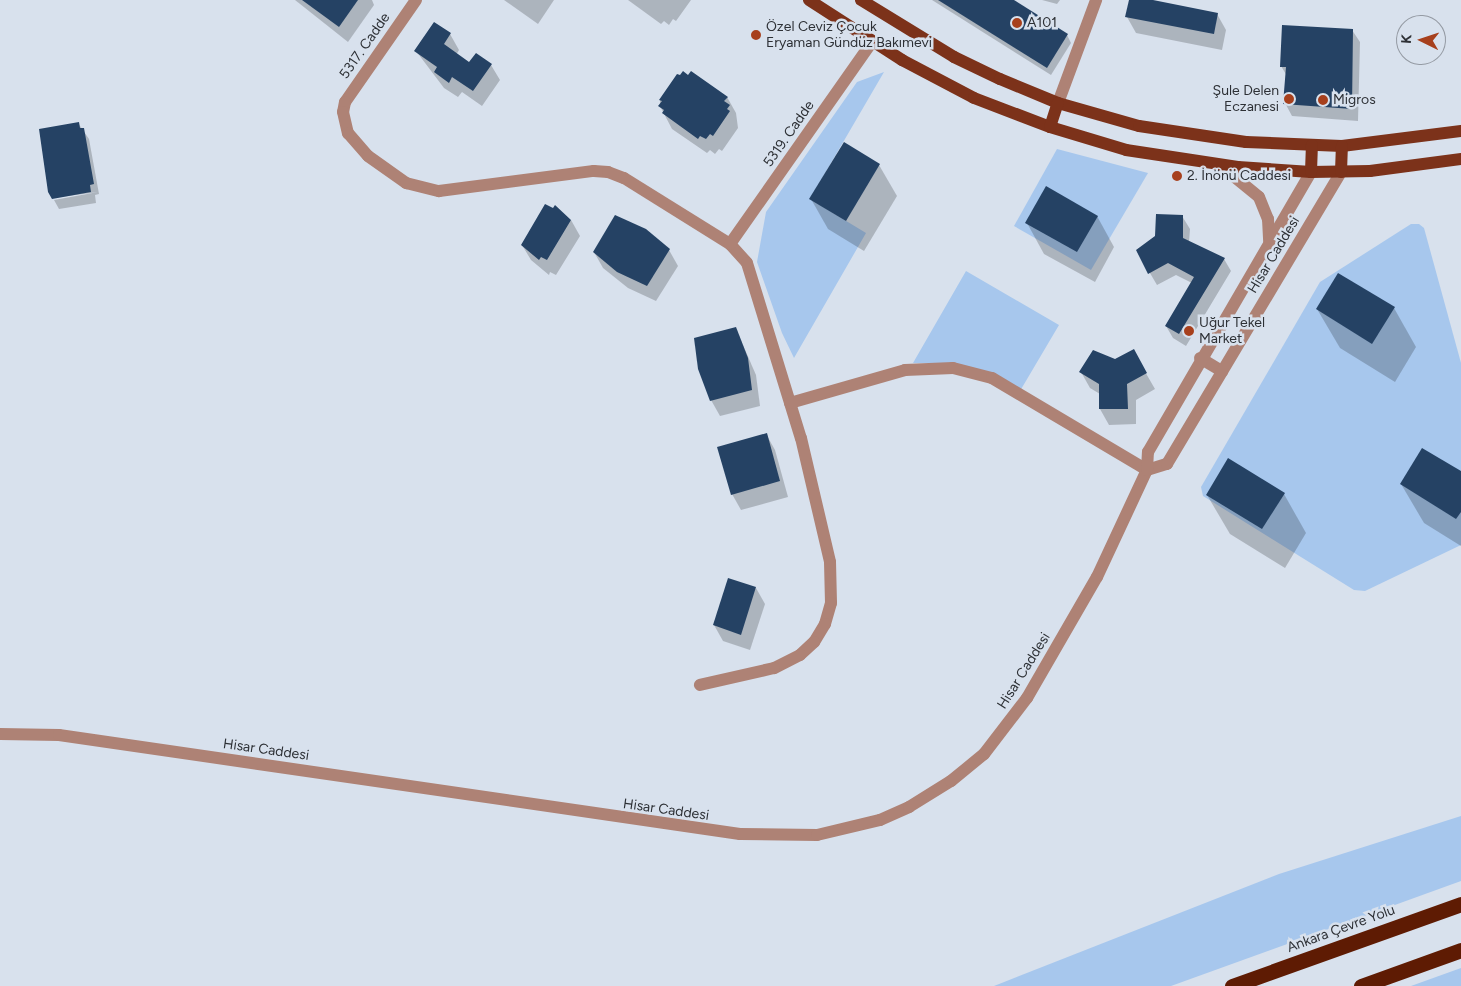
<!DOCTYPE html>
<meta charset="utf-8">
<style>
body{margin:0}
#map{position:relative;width:1461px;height:986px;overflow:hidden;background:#d8e1ed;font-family:Figtree,sans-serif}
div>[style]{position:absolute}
.green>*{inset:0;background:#a7c7ed}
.shadow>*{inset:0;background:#0003}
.building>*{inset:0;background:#254264}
.minor>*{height:12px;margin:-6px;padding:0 6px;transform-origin:6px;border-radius:6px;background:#ae8275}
.major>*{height:12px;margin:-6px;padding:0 6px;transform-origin:6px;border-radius:6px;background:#7c321a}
.highway>*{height:15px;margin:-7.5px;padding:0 7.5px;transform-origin:7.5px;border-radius:7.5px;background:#5e1b03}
.dots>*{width:14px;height:14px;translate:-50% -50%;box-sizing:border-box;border:2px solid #d8e1ed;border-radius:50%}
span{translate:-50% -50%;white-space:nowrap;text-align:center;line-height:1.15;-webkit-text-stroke:5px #d8e1ed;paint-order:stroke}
.poi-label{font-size:14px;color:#2d3035}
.left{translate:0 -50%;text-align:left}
.right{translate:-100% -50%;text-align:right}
.street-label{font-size:14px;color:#2d3035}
.north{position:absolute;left:1396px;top:15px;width:50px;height:50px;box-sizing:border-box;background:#d8e1ed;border:1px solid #949aa3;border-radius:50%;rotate:274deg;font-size:14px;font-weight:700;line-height:20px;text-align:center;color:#2d3035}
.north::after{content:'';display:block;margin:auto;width:18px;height:22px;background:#a7401d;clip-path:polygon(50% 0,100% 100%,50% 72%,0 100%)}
</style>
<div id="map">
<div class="green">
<div style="clip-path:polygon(884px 72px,810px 199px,866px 233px,794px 358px,782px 333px,757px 262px,766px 212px,857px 82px)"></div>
<div style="clip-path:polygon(1057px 149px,1148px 173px,1091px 270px,1014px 226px)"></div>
<div style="clip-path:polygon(1411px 224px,1419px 224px,1424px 228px,1461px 363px,1461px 545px,1365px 591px,1354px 590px,1203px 496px,1201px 487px,1320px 282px)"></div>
<div style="clip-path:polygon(966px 271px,1059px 325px,1020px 391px,943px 363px,913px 363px)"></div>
<div style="clip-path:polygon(1461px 816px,1461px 881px,1171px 986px,994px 986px,1279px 874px)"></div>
<div style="clip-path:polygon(1461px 968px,1461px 986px,1411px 986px)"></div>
</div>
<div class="shadow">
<div style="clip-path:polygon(295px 0,372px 0,374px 5px,348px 42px)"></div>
<div style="clip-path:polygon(504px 0,554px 0,538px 24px)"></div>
<div style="clip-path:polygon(628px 0,691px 0,676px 21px,673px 19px,669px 25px,664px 21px,661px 24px)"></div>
<div style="clip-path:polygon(932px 0,1011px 0,1067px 35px,1071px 43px,1051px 75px)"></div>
<div style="clip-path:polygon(1042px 0,1060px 0,1057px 4px)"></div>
<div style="clip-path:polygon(1130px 0,1147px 0,1217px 14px,1226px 30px,1222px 50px,1136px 33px,1127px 17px)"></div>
<div style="clip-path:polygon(435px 23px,450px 34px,459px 50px,456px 55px,469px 64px,491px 65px,500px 80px,482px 106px,462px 92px,458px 97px,444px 88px,416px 51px)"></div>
<div style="clip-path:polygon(1352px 30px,1360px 42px,1358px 121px,1292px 116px,1285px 103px,1287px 76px,1281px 66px)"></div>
<div style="clip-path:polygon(727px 97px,736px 113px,738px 128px,722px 151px,719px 149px,715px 154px,710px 150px,707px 153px,672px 129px,660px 106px,660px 100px)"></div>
<div style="clip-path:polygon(78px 123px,89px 139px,99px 194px,95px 195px,96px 203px,59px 209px,54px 200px,98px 192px,53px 198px)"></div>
<div style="clip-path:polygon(844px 144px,879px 165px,897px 196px,864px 251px,828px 229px,811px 199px)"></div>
<div style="clip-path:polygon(1097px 216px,1114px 247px,1095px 282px,1044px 254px,1027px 223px)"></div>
<div style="clip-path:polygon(1182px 216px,1190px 229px,1189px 242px,1224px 259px,1231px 271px,1186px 346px,1173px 338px,1166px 326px,1192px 283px,1176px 275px,1157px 285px,1137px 251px)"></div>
<div style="clip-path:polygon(571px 220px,580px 236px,556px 275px,550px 272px,549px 275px,531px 260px,522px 245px)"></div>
<div style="clip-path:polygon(669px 250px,678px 266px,656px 301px,628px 288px,603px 268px,594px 252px)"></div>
<div style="clip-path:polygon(1394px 308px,1416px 347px,1395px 382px,1340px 348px,1317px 309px)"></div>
<div style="clip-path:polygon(736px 329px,756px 375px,760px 406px,720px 416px,711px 400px)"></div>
<div style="clip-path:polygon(1133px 351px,1155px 389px,1136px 400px,1136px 424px,1109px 425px,1100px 409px,1100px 394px,1090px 388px,1081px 372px,1115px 361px)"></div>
<div style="clip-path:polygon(766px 434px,775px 450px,788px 497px,741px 510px,732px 494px)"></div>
<div style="clip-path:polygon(1461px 473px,1461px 546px,1424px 523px,1401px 484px)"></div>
<div style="clip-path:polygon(1284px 494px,1306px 533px,1285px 568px,1230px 534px,1207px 495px)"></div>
<div style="clip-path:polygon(756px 588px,765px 604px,750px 650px,723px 641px,714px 625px)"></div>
</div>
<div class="building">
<div style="clip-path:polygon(302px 0,358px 0,339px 27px)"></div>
<div style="clip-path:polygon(938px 0,1014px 0,1068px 34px,1047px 68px)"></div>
<div style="clip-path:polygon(1129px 0,1153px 0,1218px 13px,1214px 34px,1125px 17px)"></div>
<div style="clip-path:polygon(434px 22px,451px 33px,444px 44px,469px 62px,476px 53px,492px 64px,473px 91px,452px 77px,449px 83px,434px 72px,437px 67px,414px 51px)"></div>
<div style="clip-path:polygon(1282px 25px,1353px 29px,1352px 109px,1283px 104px,1286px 67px,1280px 67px)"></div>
<div style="clip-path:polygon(683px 71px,688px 75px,691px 71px,728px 97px,724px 101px,730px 105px,727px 109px,730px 111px,713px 136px,710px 134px,706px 139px,700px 136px,698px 139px,662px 113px,664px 110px,658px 106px,662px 101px,659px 100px,677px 74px,680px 75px)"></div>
<div style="clip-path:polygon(79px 122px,80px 128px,84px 128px,94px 184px,90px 185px,91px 192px,52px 199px,48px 192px,39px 129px)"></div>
<div style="clip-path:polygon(844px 142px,880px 164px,846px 221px,809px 199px)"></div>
<div style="clip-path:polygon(1046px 186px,1098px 216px,1077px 252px,1025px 223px)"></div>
<div style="clip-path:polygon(545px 204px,553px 208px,555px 205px,571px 220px,547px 260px,541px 257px,539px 260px,521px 245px)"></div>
<div style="clip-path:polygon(1156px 214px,1183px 215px,1183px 238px,1225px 258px,1179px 334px,1165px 326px,1194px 277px,1168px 263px,1148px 274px,1136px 250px,1155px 236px)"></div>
<div style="clip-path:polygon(615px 215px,646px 229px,670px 249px,647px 286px,617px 272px,593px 252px)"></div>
<div style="clip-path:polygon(1338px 273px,1395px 307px,1372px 344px,1316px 309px)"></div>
<div style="clip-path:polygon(736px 327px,748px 358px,752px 390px,710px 401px,698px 369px,694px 338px)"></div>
<div style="clip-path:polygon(1134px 349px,1147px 373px,1127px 384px,1128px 409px,1099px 409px,1099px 384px,1079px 372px,1093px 350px,1115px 359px)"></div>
<div style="clip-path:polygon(767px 433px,780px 481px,731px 495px,717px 447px)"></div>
<div style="clip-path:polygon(1422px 448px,1461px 471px,1461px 512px,1456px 519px,1400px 484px)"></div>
<div style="clip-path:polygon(1228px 458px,1285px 493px,1262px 529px,1206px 495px)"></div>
<div style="clip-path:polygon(728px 578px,756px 587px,741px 635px,713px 625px)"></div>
</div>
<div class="minor">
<div style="left:416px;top:0;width:124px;rotate:124.8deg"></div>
<div style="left:345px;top:102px;width:10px;rotate:101deg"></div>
<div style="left:343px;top:112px;width:22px;rotate:77deg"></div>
<div style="left:348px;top:133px;width:30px;rotate:49deg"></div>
<div style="left:368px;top:156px;width:47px;rotate:35.4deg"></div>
<div style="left:406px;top:183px;width:34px;rotate:14deg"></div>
<div style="left:439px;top:191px;width:156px;rotate:-7.4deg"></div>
<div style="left:594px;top:171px;width:14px;rotate:4deg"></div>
<div style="left:608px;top:172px;width:17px;rotate:21deg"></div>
<div style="left:624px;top:178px;width:125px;rotate:31.9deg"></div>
<div style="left:730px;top:244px;width:25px;rotate:48deg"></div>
<div style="left:747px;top:263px;width:183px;rotate:72.9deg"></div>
<div style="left:801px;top:438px;width:127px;rotate:76.8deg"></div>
<div style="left:830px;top:562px;width:41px;rotate:88.6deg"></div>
<div style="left:831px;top:603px;width:22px;rotate:106deg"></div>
<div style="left:825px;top:624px;width:21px;rotate:121deg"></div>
<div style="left:814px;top:642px;width:19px;rotate:137deg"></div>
<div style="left:800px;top:655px;width:29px;rotate:153deg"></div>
<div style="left:774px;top:668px;width:76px;rotate:167.1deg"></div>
<div style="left:1058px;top:103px;width:110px;rotate:-69.7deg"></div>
<div style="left:1220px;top:165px;width:50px;rotate:39.4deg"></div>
<div style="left:1259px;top:197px;width:24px;rotate:68deg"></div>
<div style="left:1268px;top:219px;width:22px;rotate:87deg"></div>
<div style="left:730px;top:244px;width:247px;rotate:-54.9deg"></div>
<div style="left:1200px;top:358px;width:26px;rotate:31deg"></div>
<div style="left:790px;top:403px;width:120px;rotate:-16deg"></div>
<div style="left:905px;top:370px;width:48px;rotate:-2.4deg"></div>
<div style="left:953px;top:368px;width:40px;rotate:14.4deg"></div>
<div style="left:992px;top:378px;width:180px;rotate:30.7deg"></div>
<div style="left:1147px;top:470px;width:21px;rotate:-17deg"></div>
<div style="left:1167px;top:464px;width:340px;rotate:-59.2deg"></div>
<div style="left:0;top:734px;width:59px;rotate:1deg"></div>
<div style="left:59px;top:735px;width:688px;rotate:8.27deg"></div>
<div style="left:740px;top:834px;width:77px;rotate:0.7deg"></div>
<div style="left:817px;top:835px;width:65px;rotate:-13.4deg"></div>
<div style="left:880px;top:820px;width:32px;rotate:-24deg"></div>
<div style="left:909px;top:807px;width:49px;rotate:-31.8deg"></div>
<div style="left:951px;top:781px;width:43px;rotate:-39.3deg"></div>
<div style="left:984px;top:754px;width:71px;rotate:-52.5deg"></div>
<div style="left:1027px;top:698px;width:140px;rotate:-60deg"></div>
<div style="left:1097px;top:577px;width:118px;rotate:-65deg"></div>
<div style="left:1147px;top:470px;width:18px;rotate:-87deg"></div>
<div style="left:1148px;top:452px;width:324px;rotate:-59.8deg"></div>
</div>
<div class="major">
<div style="left:809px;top:0;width:111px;rotate:32.8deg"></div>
<div style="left:902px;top:60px;width:81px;rotate:27.8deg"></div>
<div style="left:974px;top:98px;width:81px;rotate:20.9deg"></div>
<div style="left:1050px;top:127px;width:79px;rotate:16.8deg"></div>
<div style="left:1126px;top:150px;width:113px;rotate:8.6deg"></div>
<div style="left:1238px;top:167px;width:73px;rotate:3.9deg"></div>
<div style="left:1311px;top:172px;width:59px;rotate:-1deg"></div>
<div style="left:1370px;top:171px;width:92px;rotate:-7.5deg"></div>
<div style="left:861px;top:0;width:109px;rotate:31.5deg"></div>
<div style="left:954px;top:57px;width:51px;rotate:25.6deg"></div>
<div style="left:1000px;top:79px;width:63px;rotate:22.5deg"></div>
<div style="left:1058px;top:103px;width:84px;rotate:15.9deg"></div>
<div style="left:1139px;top:126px;width:108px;rotate:8.5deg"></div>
<div style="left:1246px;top:142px;width:96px;rotate:2.4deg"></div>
<div style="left:1342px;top:146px;width:120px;rotate:-7.2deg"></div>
<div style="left:1050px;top:127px;width:25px;rotate:-72deg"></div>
<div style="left:1311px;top:172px;width:27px;rotate:-88deg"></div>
<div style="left:1341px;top:172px;width:26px;rotate:-88deg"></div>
</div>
<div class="highway">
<div style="left:1232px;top:986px;width:243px;rotate:-19.7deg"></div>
<div style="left:1361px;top:986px;width:106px;rotate:-19.8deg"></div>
</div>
<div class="dots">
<div style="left:1017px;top:23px;background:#a7401d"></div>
<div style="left:756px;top:35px;background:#a7401d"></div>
<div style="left:1289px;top:99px;background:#a7401d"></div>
<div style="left:1323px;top:100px;background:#a7401d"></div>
<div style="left:1177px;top:176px;background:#a7401d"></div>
<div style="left:1189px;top:331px;background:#a7401d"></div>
</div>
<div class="poi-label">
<span class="left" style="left:1027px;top:23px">A101</span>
<span class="left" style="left:766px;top:35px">Özel Ceviz Çocuk<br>Eryaman Gündüz Bakımevi</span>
<span class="right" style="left:1279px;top:99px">Şule Delen<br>Eczanesi</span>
<span class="left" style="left:1333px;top:100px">Migros</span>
<span class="left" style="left:1187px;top:176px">2. İnönü Caddesi</span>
<span class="left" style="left:1199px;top:331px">Uğur Tekel<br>Market</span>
</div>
<div class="street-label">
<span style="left:365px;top:46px;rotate:-55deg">5317. Cadde</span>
<span style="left:789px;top:134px;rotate:-55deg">5319. Cadde</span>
<span style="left:1274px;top:255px;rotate:-59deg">Hisar Caddesi</span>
<span style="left:1024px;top:671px;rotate:-58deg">Hisar Caddesi</span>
<span style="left:266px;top:750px;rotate:8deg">Hisar Caddesi</span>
<span style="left:666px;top:810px;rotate:8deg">Hisar Caddesi</span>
<span style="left:1341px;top:929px;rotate:-20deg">Ankara Çevre Yolu</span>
</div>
<div class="north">K</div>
</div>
